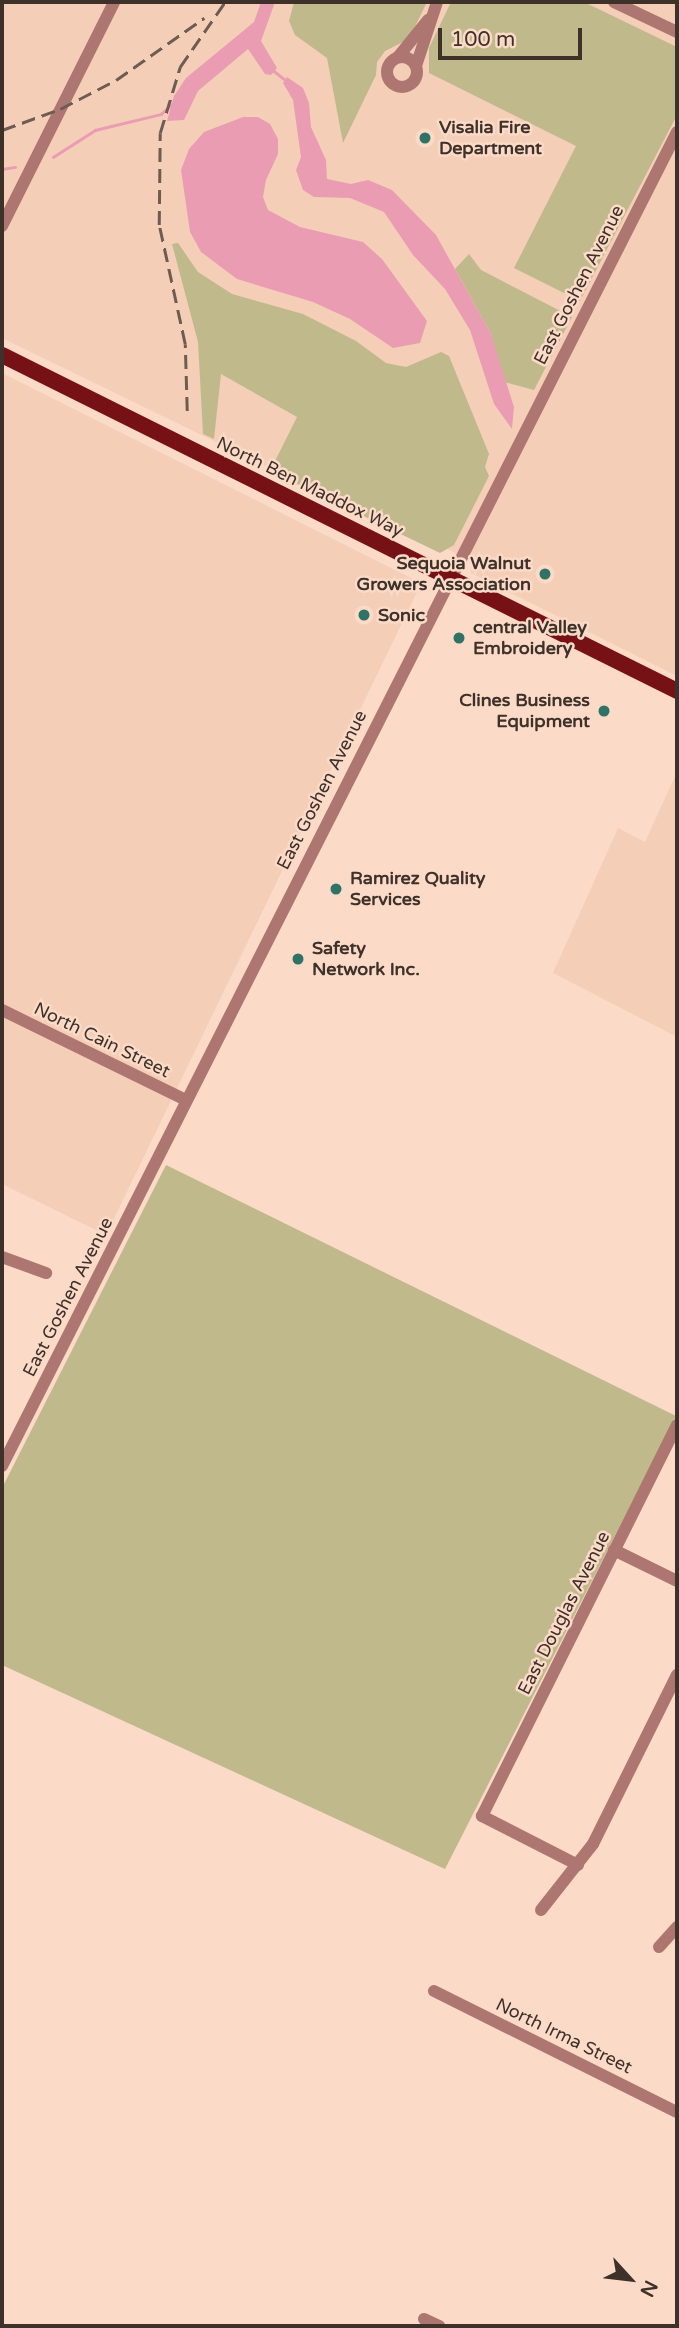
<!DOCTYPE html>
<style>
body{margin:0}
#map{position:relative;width:679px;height:2328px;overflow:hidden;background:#fbdac7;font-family:"Varela Round",sans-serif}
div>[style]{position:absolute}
.built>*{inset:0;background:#f5ceb7}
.green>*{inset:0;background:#bfb98b}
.water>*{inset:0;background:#ea9cb3}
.stream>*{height:2.5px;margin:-1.25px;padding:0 1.25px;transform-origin:1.25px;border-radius:1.25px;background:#ea9cb3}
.minor>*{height:12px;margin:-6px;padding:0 6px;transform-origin:6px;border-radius:6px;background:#ae7671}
.minor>.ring{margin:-6px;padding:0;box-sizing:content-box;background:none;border:12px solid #ae7671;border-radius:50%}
.major>*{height:16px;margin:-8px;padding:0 8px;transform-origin:8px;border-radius:8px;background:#761115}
.rail>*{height:2.5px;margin-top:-1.25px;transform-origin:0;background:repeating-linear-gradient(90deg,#6e5c52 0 14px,transparent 0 21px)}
.dots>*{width:19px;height:19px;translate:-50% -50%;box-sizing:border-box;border:4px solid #fbdac7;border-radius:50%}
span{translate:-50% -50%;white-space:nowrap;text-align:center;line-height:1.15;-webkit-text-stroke:5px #fbdac7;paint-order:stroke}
.poi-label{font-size:18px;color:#3e312a;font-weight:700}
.left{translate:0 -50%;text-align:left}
.right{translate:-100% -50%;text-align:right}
.street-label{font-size:18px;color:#3e312a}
.frame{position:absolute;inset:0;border:4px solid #3e312a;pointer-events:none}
.north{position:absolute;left:595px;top:2244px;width:70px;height:70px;-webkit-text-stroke:5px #fbdac7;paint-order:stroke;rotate:117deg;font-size:19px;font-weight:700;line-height:28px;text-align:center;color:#3e312a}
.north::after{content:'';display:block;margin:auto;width:24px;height:32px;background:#3e312a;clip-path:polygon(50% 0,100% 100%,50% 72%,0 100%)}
.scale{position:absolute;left:438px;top:28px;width:144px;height:32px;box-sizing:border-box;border:4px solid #3e312a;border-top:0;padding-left:9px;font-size:21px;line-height:24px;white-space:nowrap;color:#3e312a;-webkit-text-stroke:5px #fbdac7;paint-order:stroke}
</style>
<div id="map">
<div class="built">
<div style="clip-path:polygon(2px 2px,677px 2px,677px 676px,471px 573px,470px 562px,446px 548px,436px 549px,2px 338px)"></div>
<div style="clip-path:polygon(2px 373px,411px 578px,417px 592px,106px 1235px,2px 1184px)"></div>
<div style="clip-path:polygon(677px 772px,677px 1037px,553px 973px,618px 828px,645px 842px)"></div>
</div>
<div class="green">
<div style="clip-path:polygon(294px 2px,427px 2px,409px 39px,385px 51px,377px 62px,376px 75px,343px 143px,327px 58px,295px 35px,289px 21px)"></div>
<div style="clip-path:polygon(451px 2px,584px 2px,677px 47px,677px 115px,580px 301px,514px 268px,576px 146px,429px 73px,429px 48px)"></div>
<div style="clip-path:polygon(178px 243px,198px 272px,232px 294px,303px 314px,356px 341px,386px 363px,406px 367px,441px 352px,449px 356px,489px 454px,485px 467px,489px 476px,454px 545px,440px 553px,270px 471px,297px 417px,221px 374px,214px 439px,203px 434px,198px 342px,172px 244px)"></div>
<div style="clip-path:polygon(469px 254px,481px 270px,572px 317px,534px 390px,504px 382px,491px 334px,455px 269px)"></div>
<div style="clip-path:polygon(166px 1165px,676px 1416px,445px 1869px,2px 1665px,2px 1488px)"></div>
</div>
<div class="water">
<div style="clip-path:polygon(261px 2px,275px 2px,261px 41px,277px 68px,271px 75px,265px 74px,248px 49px,198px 91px,184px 120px,167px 121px,174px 96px,186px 78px,254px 22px)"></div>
<div style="clip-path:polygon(287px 77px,303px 88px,309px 103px,311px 127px,326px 160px,327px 179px,351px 184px,368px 180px,392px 190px,436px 235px,491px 334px,514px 407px,512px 429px,494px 404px,470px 330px,445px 289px,413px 255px,384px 212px,350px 198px,314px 197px,303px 190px,296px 170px,301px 157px,293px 100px,283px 83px)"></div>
<div style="clip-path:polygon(243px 117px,258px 117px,270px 124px,278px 139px,278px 154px,266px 180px,263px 197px,268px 210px,300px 227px,363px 242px,382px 259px,427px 321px,420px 343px,393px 348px,350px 319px,313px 302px,237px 279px,201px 252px,190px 232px,181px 170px,189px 149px,204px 132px)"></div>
</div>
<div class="stream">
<div style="left:274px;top:71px;width:18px;rotate:38deg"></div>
<div style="left:53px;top:157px;width:50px;rotate:-32.7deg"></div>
<div style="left:95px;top:130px;width:68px;rotate:-13.6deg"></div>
<div style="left:161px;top:114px;width:15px;rotate:-42deg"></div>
<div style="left:2px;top:169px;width:13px;rotate:-9deg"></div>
</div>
<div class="minor">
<div style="left:614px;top:2px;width:70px;rotate:25.5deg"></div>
<div style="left:398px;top:57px;width:48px;rotate:-51deg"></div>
<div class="ring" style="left:387px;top:57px;width:18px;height:18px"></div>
<div style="left:416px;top:66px;width:67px;rotate:-71.8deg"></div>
<div style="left:2px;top:226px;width:250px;rotate:-63.4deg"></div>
<div style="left:2px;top:1010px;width:205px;rotate:26.1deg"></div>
<div style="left:2px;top:1257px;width:47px;rotate:20deg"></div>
<div style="left:2px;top:1466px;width:1495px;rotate:-63.16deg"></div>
<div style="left:614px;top:1550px;width:70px;rotate:26.2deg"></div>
<div style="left:578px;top:1865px;width:108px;rotate:-153deg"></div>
<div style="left:482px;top:1816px;width:437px;rotate:-63.5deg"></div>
<div style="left:541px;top:1910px;width:84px;rotate:-51.8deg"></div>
<div style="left:593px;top:1844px;width:189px;rotate:-63.6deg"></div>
<div style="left:659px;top:1947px;width:27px;rotate:-48deg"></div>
<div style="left:434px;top:1991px;width:271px;rotate:26.5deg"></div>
<div style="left:424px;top:2319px;width:17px;rotate:25deg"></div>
</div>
<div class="major">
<div style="left:2px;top:355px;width:754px;rotate:26.46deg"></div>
</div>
<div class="rail">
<div style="left:2px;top:130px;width:62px;rotate:-19.9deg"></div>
<div style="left:60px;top:109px;width:63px;rotate:-27.4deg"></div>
<div style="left:116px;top:80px;width:108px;rotate:-35.2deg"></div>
<div style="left:187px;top:411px;width:67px;rotate:-91.7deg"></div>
<div style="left:185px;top:344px;width:122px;rotate:-102.3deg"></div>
<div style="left:159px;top:225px;width:92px;rotate:-89.4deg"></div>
<div style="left:160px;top:133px;width:69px;rotate:-73.1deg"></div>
<div style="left:180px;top:67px;width:79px;rotate:-55.3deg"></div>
</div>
<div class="dots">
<div style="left:425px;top:138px;background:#2f7366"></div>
<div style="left:545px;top:574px;background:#2f7366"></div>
<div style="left:364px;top:615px;background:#2f7366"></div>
<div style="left:459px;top:638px;background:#2f7366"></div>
<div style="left:604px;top:711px;background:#2f7366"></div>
<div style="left:336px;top:889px;background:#2f7366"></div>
<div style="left:298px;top:959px;background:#2f7366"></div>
</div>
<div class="poi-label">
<span class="left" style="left:439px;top:138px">Visalia Fire<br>Department</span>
<span class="right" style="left:531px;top:574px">Sequoia Walnut<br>Growers Association</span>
<span class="left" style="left:378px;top:615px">Sonic</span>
<span class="left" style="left:473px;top:638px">central Valley<br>Embroidery</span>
<span class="right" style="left:590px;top:711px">Clines Business<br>Equipment</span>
<span class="left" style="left:350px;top:889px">Ramirez Quality<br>Services</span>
<span class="left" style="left:312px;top:959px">Safety<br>Network Inc.</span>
</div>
<div class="street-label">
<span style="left:579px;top:285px;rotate:-63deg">East Goshen Avenue</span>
<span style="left:310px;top:487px;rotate:26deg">North Ben Maddox Way</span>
<span style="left:322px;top:790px;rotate:-63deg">East Goshen Avenue</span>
<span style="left:102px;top:1040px;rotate:26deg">North Cain Street</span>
<span style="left:68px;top:1297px;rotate:-63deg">East Goshen Avenue</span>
<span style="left:564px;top:1613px;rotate:-63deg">East Douglas Avenue</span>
<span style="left:564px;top:2036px;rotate:26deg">North Irma Street</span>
</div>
<div class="frame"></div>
<div class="north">N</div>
<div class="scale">100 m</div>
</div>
